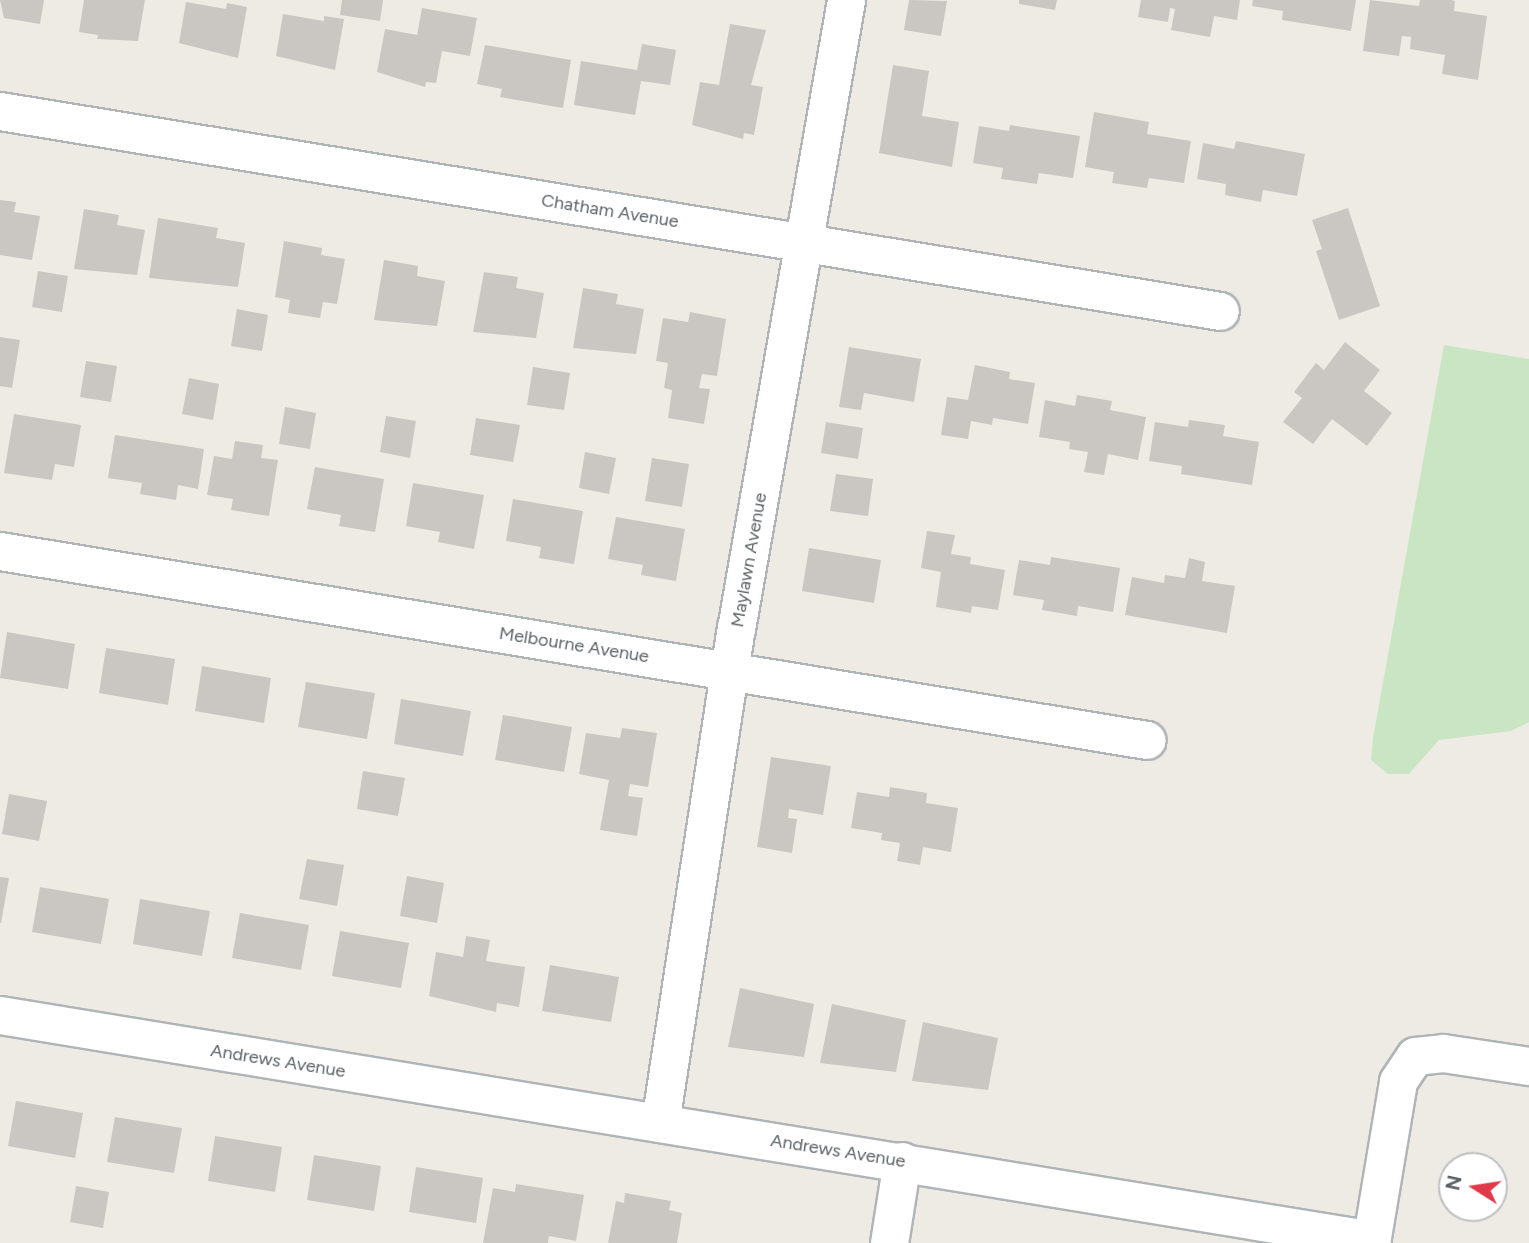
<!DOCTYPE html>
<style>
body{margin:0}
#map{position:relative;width:1529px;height:1243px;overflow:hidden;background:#eeebe5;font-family:Figtree,sans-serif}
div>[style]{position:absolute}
.green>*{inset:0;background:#c9e5c3}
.building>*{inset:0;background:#cac6c2}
.roads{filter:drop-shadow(2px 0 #b0b4b7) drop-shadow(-2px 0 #b0b4b7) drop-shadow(0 2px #b0b4b7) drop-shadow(0 -2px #b0b4b7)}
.street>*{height:37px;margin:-18.5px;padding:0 18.5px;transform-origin:18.5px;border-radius:18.5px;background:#fff}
span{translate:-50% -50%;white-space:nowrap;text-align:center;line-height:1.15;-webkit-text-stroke:5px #fff;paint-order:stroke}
.street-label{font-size:18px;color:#5d6265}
.north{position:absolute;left:1438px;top:1152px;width:70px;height:70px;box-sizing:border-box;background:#fff;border:2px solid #bec0c1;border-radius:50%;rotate:282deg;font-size:19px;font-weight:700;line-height:28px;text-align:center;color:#5d6265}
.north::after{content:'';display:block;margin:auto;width:24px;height:32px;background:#e0394a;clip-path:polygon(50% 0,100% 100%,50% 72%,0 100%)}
</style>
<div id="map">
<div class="green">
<div style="clip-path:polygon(1444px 345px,1529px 359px,1529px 722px,1511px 731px,1439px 740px,1409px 774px,1388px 774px,1371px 760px,1373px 738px)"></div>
</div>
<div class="building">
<div style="clip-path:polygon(0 0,44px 0,40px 24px,4px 18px)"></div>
<div style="clip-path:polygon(84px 0,145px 0,138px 41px,97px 39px,98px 35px,79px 32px)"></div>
<div style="clip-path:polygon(342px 0,383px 0,380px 21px,340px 15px)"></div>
<div style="clip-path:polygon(909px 0,947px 1px,941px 36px,904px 30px)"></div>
<div style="clip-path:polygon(1019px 0,1057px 0,1055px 10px,1019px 4px)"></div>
<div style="clip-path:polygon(1141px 0,1240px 0,1237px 20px,1214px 16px,1210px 37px,1171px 30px,1175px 9px,1170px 8px,1168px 22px,1138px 17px)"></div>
<div style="clip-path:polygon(1253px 0,1356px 0,1351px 31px,1282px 20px,1283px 11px,1252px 6px)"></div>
<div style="clip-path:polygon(1370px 0,1419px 6px,1420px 0,1451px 0,1455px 1px,1454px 11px,1487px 16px,1478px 80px,1442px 74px,1445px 55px,1410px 49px,1411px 37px,1402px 36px,1399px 56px,1363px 51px)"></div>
<div style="clip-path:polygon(186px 2px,226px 9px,227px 3px,247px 7px,238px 58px,179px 43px)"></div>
<div style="clip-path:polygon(422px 8px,477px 18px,470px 56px,442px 51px,436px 83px,426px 82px,425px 87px,377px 72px,385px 29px,417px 35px)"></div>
<div style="clip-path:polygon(283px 14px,324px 21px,324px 16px,344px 19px,335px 70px,276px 56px)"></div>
<div style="clip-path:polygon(730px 24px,766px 30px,751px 85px,763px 87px,754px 135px,744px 133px,743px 139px,692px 125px,700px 82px,719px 85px)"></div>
<div style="clip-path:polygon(642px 44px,676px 50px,670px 85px,641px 81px,635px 115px,574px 105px,581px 61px,637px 70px)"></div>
<div style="clip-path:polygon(485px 45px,571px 60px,563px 108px,500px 97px,502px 89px,477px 84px)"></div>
<div style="clip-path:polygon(893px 65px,929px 71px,922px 116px,959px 122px,952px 167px,879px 153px)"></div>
<div style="clip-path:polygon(1094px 112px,1149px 122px,1147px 134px,1191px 141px,1184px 183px,1149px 178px,1147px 188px,1112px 183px,1114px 172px,1085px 167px)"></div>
<div style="clip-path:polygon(1010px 125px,1080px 136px,1073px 178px,1039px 173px,1037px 184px,1001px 179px,1003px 168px,973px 163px,979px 126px,1009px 131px)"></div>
<div style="clip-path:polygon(1236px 141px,1305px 154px,1297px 196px,1263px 190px,1261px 202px,1225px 195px,1226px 184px,1197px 179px,1203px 143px,1234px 149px)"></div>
<div style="clip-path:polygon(0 200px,16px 202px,14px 212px,40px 216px,32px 260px,0 255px)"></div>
<div style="clip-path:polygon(1348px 208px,1380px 306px,1339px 320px,1316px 251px,1322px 249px,1312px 220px)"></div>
<div style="clip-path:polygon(84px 209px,119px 215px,117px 225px,145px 230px,137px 275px,74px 269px)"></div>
<div style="clip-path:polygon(158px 218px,218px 228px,216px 238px,245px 243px,238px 287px,149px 278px)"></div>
<div style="clip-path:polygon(284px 241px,322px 248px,321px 255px,345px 259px,337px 304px,323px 302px,320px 318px,288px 313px,290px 300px,275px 297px)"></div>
<div style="clip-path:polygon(384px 260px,418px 266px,417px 276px,445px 281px,437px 326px,374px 320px)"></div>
<div style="clip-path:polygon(38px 271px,68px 276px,62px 312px,32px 307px)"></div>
<div style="clip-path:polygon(484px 272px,518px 277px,516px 288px,544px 293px,536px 338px,473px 332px)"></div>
<div style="clip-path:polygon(583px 288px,618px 294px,616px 304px,644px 309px,636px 354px,573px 348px)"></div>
<div style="clip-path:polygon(237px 309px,268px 315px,262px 351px,231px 346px)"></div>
<div style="clip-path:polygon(690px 312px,726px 319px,717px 376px,702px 374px,699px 388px,710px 389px,704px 424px,668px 418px,672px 390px,664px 388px,668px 363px,656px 361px,663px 318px,688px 322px)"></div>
<div style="clip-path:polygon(0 337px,20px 340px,12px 388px,0 386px)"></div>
<div style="clip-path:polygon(1345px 342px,1380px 370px,1364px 391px,1392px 413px,1367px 446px,1332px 419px,1313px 444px,1283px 422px,1302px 398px,1294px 392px,1316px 363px,1324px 370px)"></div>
<div style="clip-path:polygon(849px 347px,921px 359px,914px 402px,864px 393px,861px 410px,839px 407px)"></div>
<div style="clip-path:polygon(86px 361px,117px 366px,111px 402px,80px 397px)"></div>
<div style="clip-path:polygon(975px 365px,1010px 372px,1009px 379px,1035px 383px,1028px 424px,993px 418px,992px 425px,971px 421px,968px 439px,941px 435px,947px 397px,968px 400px)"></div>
<div style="clip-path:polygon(533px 367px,570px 373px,564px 410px,527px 405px)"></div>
<div style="clip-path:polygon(189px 378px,219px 384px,213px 420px,182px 414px)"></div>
<div style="clip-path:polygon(1077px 395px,1112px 401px,1110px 410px,1146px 417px,1138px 460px,1108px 454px,1104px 475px,1084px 472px,1088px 452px,1069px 449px,1070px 442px,1039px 437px,1045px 400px,1075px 406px)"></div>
<div style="clip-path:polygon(285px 407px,316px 413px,310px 449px,279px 444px)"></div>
<div style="clip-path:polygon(14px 414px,81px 425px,74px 467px,55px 464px,52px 480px,4px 473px)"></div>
<div style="clip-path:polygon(386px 416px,416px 421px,410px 458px,380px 452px)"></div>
<div style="clip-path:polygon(476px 418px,520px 425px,513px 462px,470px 455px)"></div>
<div style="clip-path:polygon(1189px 420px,1225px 425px,1223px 436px,1259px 442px,1252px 485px,1181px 474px,1182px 466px,1149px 461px,1155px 422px,1188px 427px)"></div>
<div style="clip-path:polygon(826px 422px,863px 428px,858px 459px,821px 453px)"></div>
<div style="clip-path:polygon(115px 435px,204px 449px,198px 489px,178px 485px,176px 500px,140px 494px,142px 483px,108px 478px)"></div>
<div style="clip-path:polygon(235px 441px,263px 445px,261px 458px,278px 460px,269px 516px,231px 510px,233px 499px,207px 495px,214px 456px,232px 459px)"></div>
<div style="clip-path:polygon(585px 452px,616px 458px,609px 494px,579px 488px)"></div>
<div style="clip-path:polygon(652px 458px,689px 464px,682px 507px,645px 501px)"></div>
<div style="clip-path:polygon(315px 467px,384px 479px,375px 532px,339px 526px,341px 515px,307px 509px)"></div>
<div style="clip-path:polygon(836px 474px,873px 479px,868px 516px,830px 511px)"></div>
<div style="clip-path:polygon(413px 483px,484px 495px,474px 549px,438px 542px,440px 532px,406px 526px)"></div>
<div style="clip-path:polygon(513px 499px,583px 511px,574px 564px,539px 558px,541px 547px,506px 541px)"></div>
<div style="clip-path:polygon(616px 517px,685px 529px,676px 581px,641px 575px,643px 565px,608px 559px)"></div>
<div style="clip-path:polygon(927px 531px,955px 535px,951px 554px,971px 557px,970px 564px,1005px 570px,998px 610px,972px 606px,971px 613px,936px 607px,941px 572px,921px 568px)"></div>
<div style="clip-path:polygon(809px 548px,881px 560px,874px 603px,802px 591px)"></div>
<div style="clip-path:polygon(1051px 557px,1120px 568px,1113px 612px,1078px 606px,1077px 616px,1042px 610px,1044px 600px,1013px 595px,1019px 560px,1050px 565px)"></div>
<div style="clip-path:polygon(1189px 558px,1205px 562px,1202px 581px,1235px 586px,1227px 633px,1125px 615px,1132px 577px,1164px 583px,1165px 575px,1185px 578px)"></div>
<div style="clip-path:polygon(7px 632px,75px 644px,68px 689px,0 678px)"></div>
<div style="clip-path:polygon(106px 648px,175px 659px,168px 705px,99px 693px)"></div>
<div style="clip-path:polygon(202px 666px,271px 678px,264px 723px,195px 711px)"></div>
<div style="clip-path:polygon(306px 682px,375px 693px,367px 739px,298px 727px)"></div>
<div style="clip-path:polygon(401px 699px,471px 711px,463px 756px,394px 744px)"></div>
<div style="clip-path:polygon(503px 715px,572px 727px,564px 772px,495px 760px)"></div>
<div style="clip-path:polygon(622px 728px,657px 733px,648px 787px,630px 784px,628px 796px,643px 798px,637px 836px,600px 830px,609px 780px,579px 774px,586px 733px,620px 738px)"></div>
<div style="clip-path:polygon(771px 757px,831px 766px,823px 815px,789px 809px,788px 818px,797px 819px,792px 853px,757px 847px)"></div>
<div style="clip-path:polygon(363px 771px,405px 778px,398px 816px,357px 809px)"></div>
<div style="clip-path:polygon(890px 787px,927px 793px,926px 803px,958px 808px,951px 852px,923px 847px,920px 865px,897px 861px,900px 843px,881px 840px,882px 833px,851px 828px,857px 792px,889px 797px)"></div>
<div style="clip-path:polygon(9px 794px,47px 801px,39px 841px,2px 834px)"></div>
<div style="clip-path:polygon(307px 859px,344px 865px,337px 906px,299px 899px)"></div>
<div style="clip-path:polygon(407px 876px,444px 883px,437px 923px,400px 916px)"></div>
<div style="clip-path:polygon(0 877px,9px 878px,1px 923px,0 923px)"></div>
<div style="clip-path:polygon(40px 887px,109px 899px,101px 944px,32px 932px)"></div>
<div style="clip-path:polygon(140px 899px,210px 911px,202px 956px,133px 944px)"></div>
<div style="clip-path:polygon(240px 913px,309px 925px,301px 970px,232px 958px)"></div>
<div style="clip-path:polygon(340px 931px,409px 943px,401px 988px,332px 976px)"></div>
<div style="clip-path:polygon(466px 936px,490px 940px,486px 961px,525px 967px,519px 1007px,497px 1003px,496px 1012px,429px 996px,436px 952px,463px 957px)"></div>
<div style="clip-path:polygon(550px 965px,619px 977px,611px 1022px,542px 1011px)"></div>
<div style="clip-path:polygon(740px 988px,814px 1004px,804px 1057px,728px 1047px)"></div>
<div style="clip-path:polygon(832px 1004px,906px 1020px,896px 1072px,820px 1063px)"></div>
<div style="clip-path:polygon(923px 1022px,998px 1038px,988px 1090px,912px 1081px)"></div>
<div style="clip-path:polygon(16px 1101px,83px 1113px,75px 1158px,8px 1146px)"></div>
<div style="clip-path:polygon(115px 1117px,182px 1128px,174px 1173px,107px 1162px)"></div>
<div style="clip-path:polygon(215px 1136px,282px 1147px,275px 1192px,208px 1181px)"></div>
<div style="clip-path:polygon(314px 1155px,381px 1166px,374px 1211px,307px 1200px)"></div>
<div style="clip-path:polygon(416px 1167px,483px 1178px,476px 1223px,409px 1212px)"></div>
<div style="clip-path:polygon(516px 1184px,584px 1195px,576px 1241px,549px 1236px,548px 1243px,483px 1243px,493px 1188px,515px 1192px)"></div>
<div style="clip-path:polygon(76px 1186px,109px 1192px,103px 1228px,70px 1222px)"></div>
<div style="clip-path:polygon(625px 1193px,671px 1201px,669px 1210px,682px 1213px,677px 1243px,608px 1243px,616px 1201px,624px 1203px)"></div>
</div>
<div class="roads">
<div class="street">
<div style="left:0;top:111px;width:1236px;rotate:9.31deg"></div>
<div style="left:0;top:551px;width:1162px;rotate:9.36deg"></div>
<div style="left:0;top:1015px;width:1390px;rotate:9.31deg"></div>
<div style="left:660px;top:1123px;width:500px;rotate:-81.3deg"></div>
<div style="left:736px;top:629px;width:639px;rotate:-80.08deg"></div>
<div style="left:889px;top:1243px;width:83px;rotate:-81deg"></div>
<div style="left:1371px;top:1243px;width:164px;rotate:-80.5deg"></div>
<div style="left:1398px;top:1081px;width:30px;rotate:-56deg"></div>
<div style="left:1415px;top:1056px;width:28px;rotate:-6deg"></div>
<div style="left:1443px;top:1053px;width:87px;rotate:8.6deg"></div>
</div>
</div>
<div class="street-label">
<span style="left:610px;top:211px;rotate:9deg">Chatham Avenue</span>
<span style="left:749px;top:560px;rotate:-80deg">Maylawn Avenue</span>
<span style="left:574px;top:645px;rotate:9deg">Melbourne Avenue</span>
<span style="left:278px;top:1061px;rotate:9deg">Andrews Avenue</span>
<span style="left:838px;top:1151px;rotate:9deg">Andrews Avenue</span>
</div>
<div class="north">N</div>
</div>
